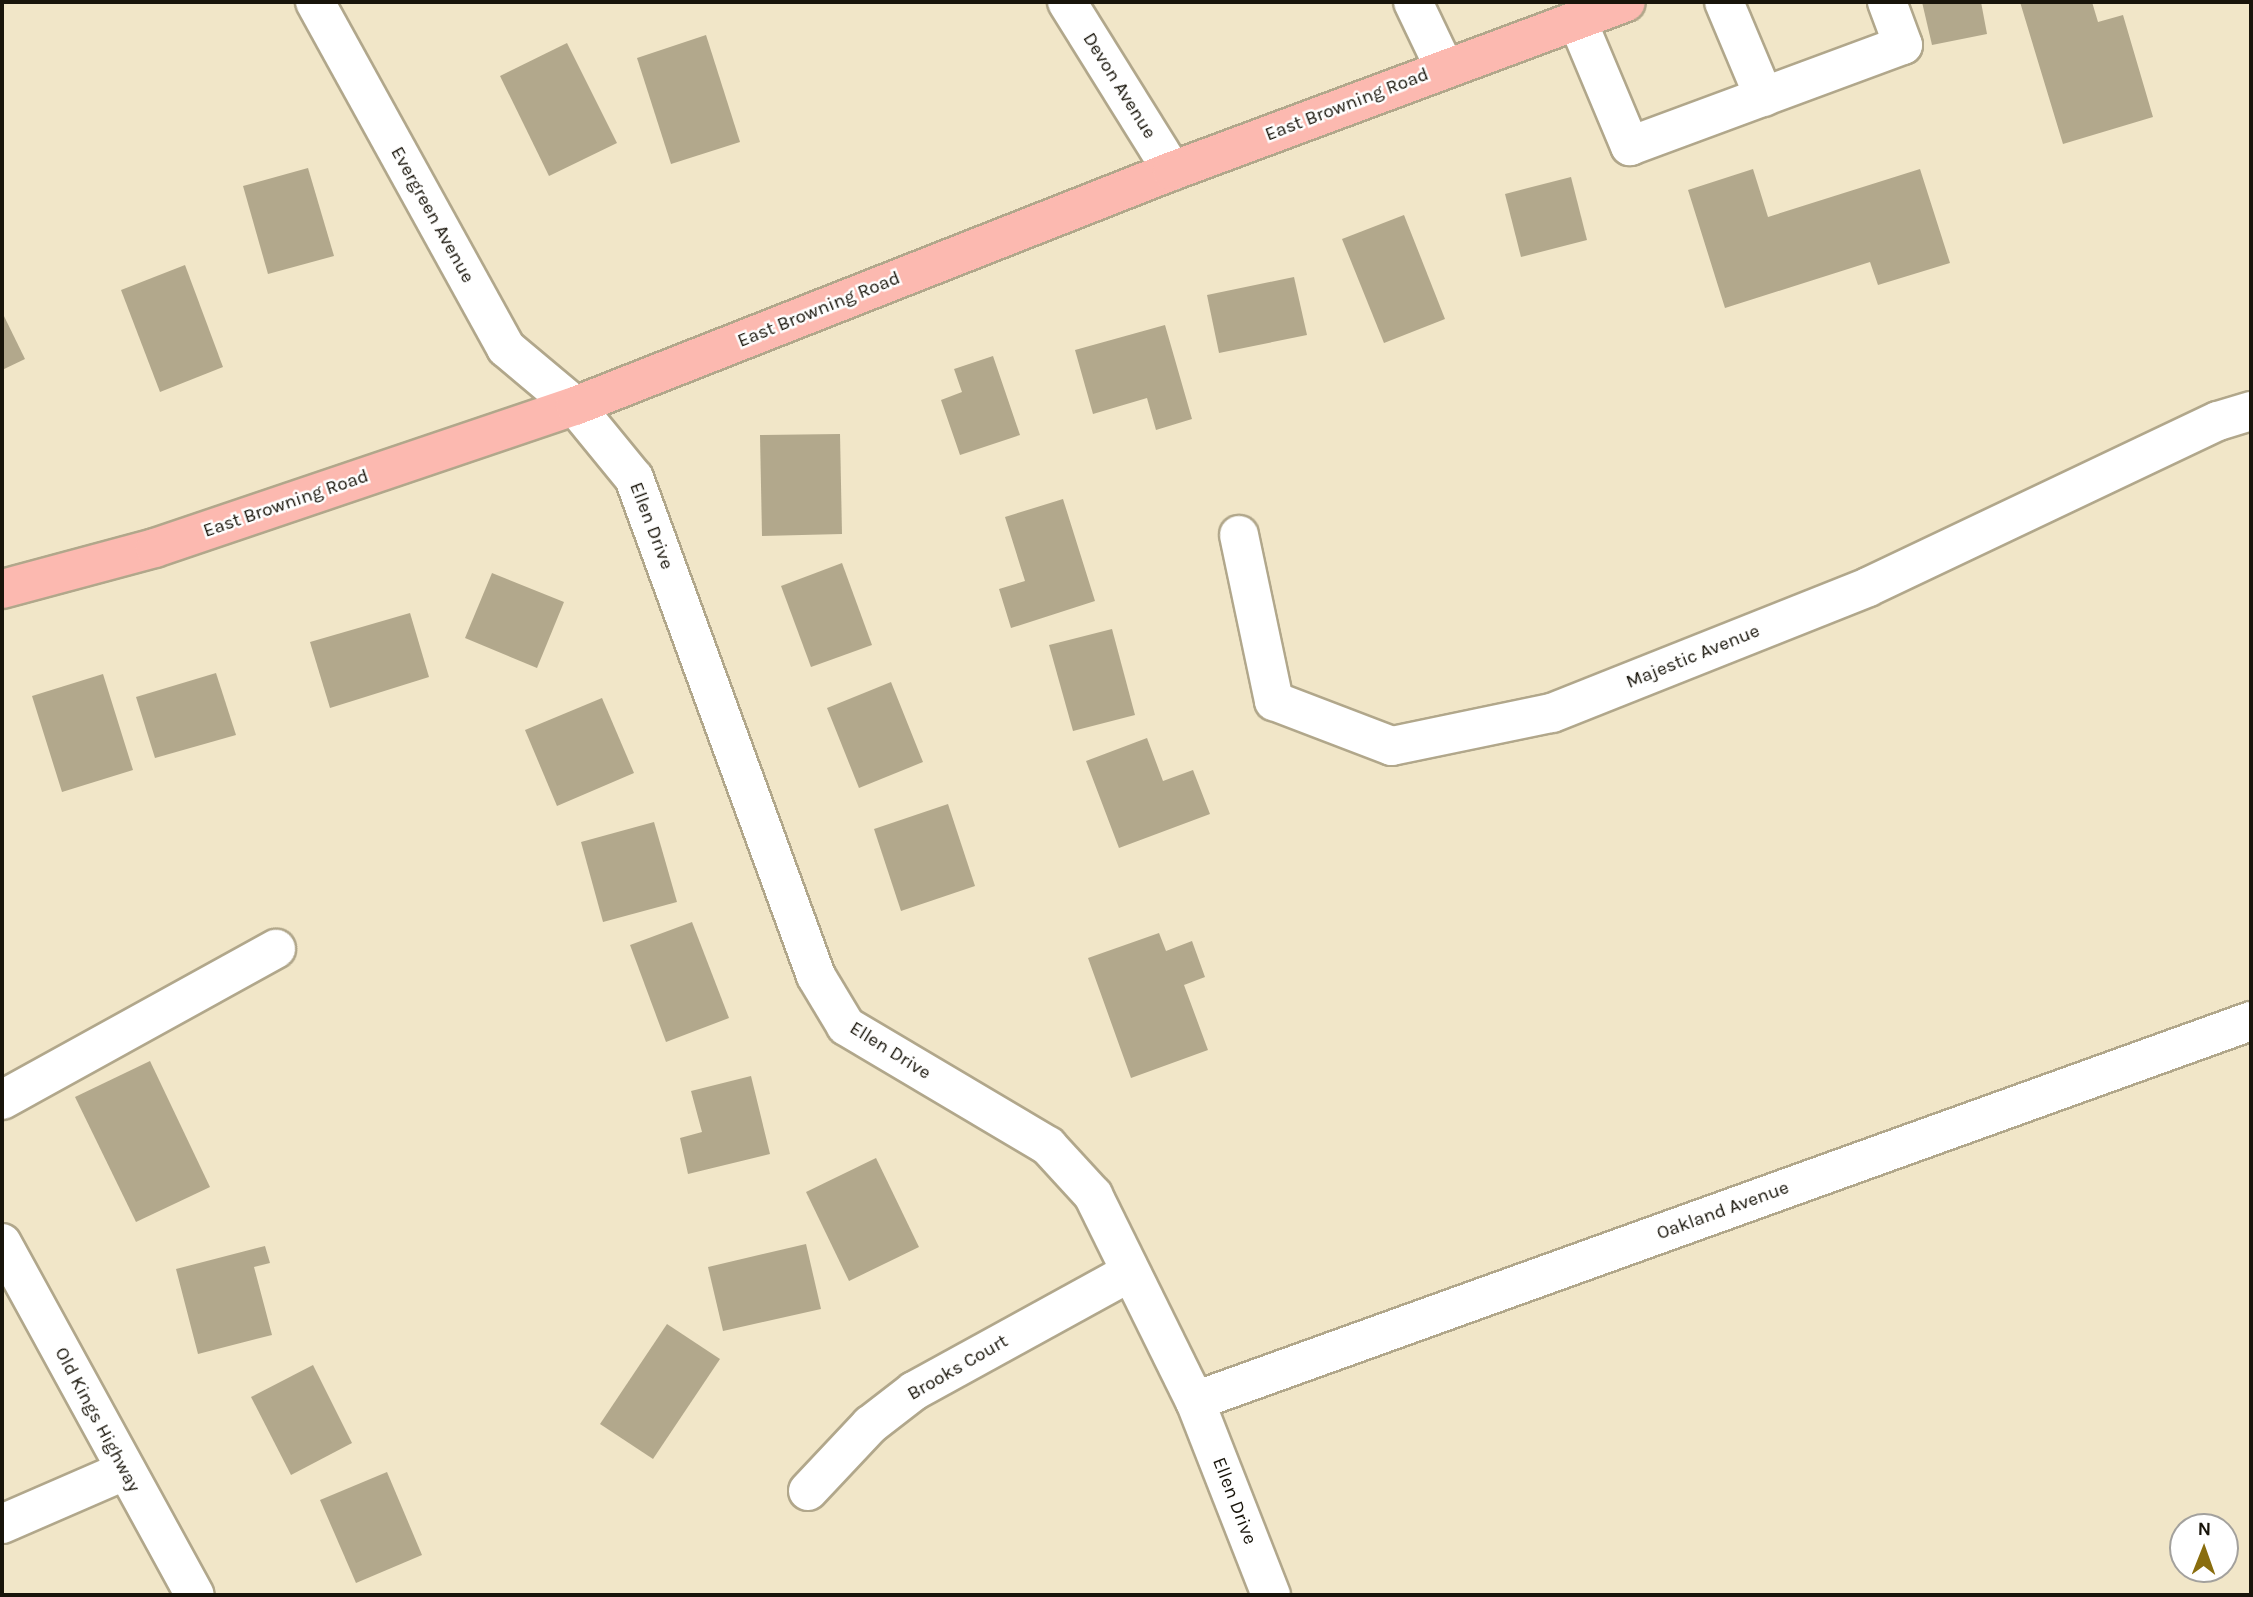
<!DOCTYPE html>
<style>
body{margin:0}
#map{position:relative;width:2253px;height:1597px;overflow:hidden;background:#f1e6c8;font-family:Karla,sans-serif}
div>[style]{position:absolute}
.building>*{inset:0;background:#b2a88c}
.roads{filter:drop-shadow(2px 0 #b1a78b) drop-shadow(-2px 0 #b1a78b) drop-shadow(0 2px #b1a78b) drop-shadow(0 -2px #b1a78b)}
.minor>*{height:38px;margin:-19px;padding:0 19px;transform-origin:19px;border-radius:19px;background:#fff}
.major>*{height:38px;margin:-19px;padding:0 19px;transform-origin:19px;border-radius:19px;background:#fcb9b0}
span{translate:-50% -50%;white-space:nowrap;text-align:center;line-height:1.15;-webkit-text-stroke:5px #fff;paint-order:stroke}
.street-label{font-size:19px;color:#18140a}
.frame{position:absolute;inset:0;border:4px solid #18140a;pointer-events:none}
.north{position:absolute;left:2169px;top:1513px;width:70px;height:70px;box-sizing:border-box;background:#fff;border:2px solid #a3a19d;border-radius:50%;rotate:1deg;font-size:19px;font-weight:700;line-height:28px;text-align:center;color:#18140a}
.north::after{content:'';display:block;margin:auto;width:24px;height:32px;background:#896d0e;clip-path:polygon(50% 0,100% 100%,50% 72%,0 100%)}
</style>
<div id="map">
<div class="building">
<div style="clip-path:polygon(1922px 2px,1981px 2px,1987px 34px,1932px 45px)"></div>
<div style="clip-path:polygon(2020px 2px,2092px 2px,2098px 22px,2123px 15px,2153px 117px,2063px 144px)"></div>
<div style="clip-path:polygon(706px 35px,740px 142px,671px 164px,637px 58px)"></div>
<div style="clip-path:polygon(567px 43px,617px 143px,549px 176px,500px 76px)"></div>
<div style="clip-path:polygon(308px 168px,334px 256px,268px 274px,243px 186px)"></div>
<div style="clip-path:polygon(1753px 169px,1768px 217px,1920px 169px,1950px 263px,1878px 285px,1870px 262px,1725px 308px,1688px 190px)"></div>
<div style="clip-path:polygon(1571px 177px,1587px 240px,1521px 257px,1505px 194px)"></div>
<div style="clip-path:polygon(1404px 215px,1445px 319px,1384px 343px,1342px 239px)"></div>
<div style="clip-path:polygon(185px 265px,223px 367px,160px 392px,121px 290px)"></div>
<div style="clip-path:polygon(1294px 277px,1307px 335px,1219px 353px,1207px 295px)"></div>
<div style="clip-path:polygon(2px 312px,25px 359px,2px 370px)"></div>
<div style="clip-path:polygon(1165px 325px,1192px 419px,1156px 430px,1147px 398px,1093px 414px,1075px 350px)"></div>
<div style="clip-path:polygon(993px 356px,1020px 435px,960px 455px,941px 400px,962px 392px,954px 369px)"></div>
<div style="clip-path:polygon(840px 434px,842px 534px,762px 536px,760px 435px)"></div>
<div style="clip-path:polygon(1063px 499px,1095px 601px,1011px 628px,999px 589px,1025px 581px,1005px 517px)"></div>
<div style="clip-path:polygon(842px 563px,872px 645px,811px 667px,781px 586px)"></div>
<div style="clip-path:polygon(492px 573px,564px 602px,537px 668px,465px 638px)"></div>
<div style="clip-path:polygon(410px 613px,429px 677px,330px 708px,310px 642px)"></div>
<div style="clip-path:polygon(1112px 629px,1135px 715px,1073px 731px,1049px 645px)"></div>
<div style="clip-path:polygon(216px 673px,236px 735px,155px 758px,136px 697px)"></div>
<div style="clip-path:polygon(103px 674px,133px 770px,62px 792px,32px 696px)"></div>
<div style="clip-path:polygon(891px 682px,923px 762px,859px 788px,827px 708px)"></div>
<div style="clip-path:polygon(602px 698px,634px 773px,557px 806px,525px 730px)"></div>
<div style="clip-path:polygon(1147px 738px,1163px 781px,1193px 770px,1210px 814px,1119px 848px,1086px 761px)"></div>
<div style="clip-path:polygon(948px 804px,975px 886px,901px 911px,874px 829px)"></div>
<div style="clip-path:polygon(654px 822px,677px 902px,603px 922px,581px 842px)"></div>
<div style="clip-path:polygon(692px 922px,729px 1018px,666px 1042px,630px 945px)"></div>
<div style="clip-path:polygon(1159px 933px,1166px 951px,1192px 941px,1205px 977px,1184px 985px,1208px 1050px,1131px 1078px,1088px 958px)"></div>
<div style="clip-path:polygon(150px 1061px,210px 1187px,136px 1222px,75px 1097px)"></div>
<div style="clip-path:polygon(751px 1076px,770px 1154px,688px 1174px,680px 1138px,702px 1132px,691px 1091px)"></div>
<div style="clip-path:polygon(876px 1158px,919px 1247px,849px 1281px,806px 1192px)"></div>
<div style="clip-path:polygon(806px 1244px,821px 1309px,723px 1331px,708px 1267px)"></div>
<div style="clip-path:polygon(265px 1246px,270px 1263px,254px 1267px,272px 1335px,198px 1354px,176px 1269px)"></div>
<div style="clip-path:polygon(667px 1324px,720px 1359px,653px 1459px,600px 1424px)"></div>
<div style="clip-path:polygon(313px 1365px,352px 1443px,291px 1475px,251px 1397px)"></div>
<div style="clip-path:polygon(387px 1472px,422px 1555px,356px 1583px,320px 1500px)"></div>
</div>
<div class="roads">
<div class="minor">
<div style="left:315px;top:2px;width:395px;rotate:61.1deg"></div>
<div style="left:506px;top:348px;width:90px;rotate:40deg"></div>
<div style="left:575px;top:406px;width:93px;rotate:50.7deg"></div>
<div style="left:634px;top:478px;width:530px;rotate:69.92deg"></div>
<div style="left:816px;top:976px;width:58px;rotate:59deg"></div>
<div style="left:846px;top:1026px;width:235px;rotate:30.7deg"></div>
<div style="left:1048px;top:1146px;width:67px;rotate:47.4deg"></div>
<div style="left:1093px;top:1195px;width:230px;rotate:63.7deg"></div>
<div style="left:1195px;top:1401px;width:208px;rotate:68.6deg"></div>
<div style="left:1067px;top:2px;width:199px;rotate:58.1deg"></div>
<div style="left:1413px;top:2px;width:74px;rotate:64.5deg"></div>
<div style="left:1724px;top:2px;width:103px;rotate:67.2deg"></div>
<div style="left:1577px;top:20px;width:137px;rotate:67.2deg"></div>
<div style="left:1630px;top:146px;width:291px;rotate:-20.3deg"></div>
<div style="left:1903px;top:45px;width:46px;rotate:-110.4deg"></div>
<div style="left:1239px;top:535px;width:170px;rotate:78.1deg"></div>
<div style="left:1274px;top:701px;width:126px;rotate:20.9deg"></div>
<div style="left:1392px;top:746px;width:163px;rotate:-11.7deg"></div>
<div style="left:1552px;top:713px;width:340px;rotate:-21.7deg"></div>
<div style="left:1868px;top:587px;width:387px;rotate:-25.4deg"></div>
<div style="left:2218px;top:421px;width:34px;rotate:-17deg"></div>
<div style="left:2px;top:1100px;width:313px;rotate:-28.9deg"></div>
<div style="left:2px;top:1243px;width:401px;rotate:61.3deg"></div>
<div style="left:1195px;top:1401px;width:1122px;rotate:-19.79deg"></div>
<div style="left:808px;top:1491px;width:91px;rotate:-46.8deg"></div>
<div style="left:870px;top:1425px;width:56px;rotate:-37.7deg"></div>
<div style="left:914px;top:1391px;width:245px;rotate:-28.8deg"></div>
<div style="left:2px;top:1524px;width:133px;rotate:-23.5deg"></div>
</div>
<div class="major">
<div style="left:2px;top:589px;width:158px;rotate:-15deg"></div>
<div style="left:155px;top:548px;width:443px;rotate:-18.7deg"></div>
<div style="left:575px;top:406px;width:642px;rotate:-21.49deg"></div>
<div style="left:1172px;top:171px;width:484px;rotate:-20.4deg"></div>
</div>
</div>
<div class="street-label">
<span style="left:1119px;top:86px;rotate:58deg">Devon Avenue</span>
<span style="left:1347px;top:105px;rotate:-21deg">East Browning Road</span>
<span style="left:432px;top:215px;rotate:61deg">Evergreen Avenue</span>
<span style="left:819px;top:310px;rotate:-22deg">East Browning Road</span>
<span style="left:286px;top:504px;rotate:-19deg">East Browning Road</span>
<span style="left:651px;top:526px;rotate:69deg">Ellen Drive</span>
<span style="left:1693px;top:657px;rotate:-22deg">Majestic Avenue</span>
<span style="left:890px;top:1051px;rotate:32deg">Ellen Drive</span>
<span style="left:1723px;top:1211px;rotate:-20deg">Oakland Avenue</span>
<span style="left:958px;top:1368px;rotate:-30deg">Brooks Court</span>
<span style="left:97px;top:1420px;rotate:62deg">Old Kings Highway</span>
<span style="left:1234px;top:1501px;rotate:69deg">Ellen Drive</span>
</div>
<div class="frame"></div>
<div class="north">N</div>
</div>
